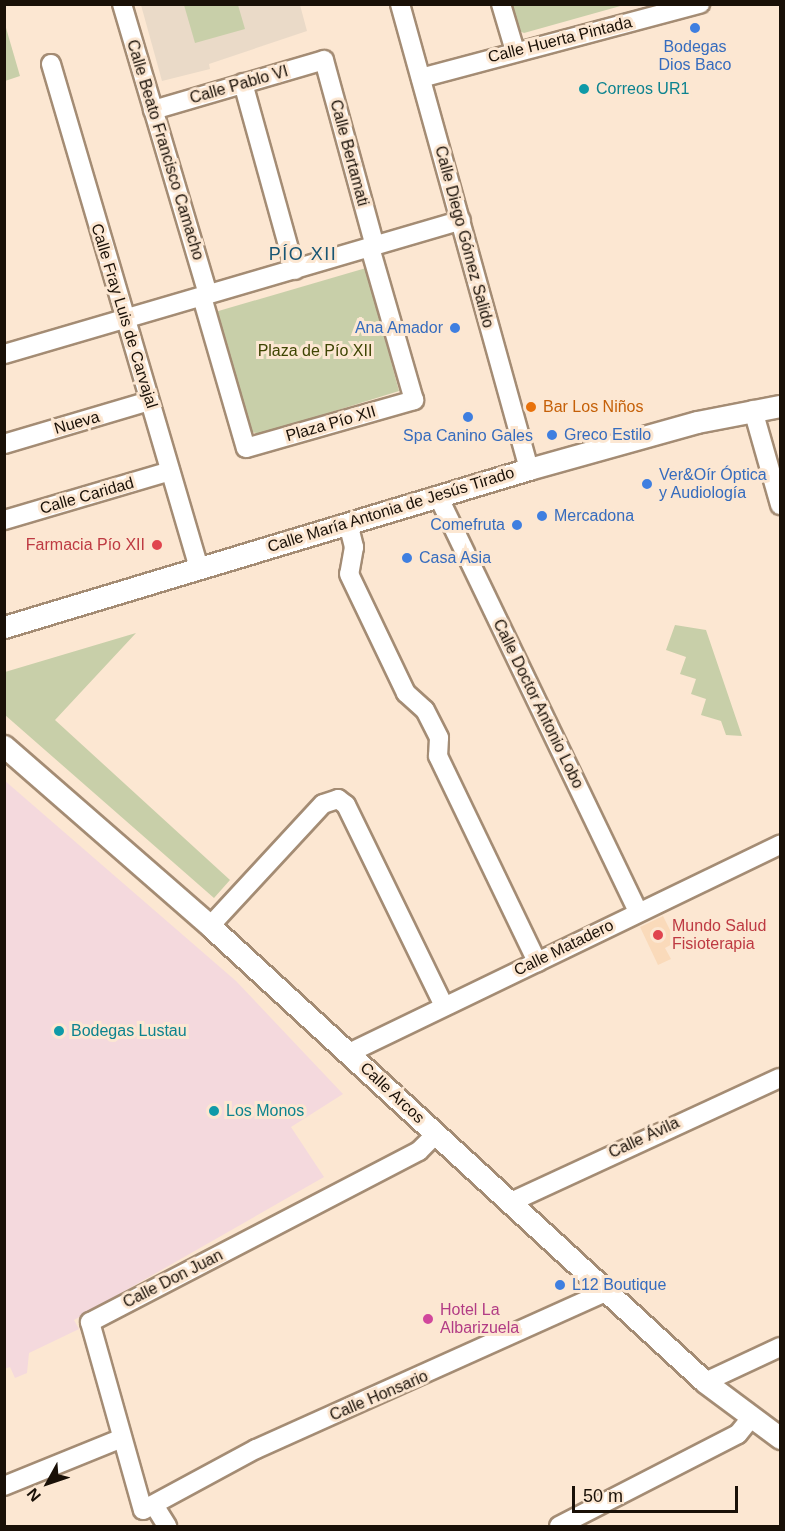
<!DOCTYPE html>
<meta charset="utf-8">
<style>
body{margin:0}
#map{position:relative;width:785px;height:1531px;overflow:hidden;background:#fce7d2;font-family:Arial,sans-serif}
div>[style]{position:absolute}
.built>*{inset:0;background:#fadaba}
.industrial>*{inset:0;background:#f4d9dd}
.education>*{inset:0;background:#eadac8}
.green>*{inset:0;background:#c8cfa9}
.roads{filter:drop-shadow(2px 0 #a48c74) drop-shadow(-2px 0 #a48c74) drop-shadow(0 2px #a48c74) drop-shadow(0 -2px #a48c74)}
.minor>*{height:18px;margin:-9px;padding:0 9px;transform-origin:9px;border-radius:9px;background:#fff}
.tertiary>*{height:21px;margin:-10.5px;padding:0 10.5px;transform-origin:10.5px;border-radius:10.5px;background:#fff}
.dots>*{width:16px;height:16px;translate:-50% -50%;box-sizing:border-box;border:3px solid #fce7d2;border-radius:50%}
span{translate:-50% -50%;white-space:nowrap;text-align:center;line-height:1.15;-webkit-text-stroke:6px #fce7d2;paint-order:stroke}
.street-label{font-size:16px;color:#191007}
.shop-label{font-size:16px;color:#366cbe}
.right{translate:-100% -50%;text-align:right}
.left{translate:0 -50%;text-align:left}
.culture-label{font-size:16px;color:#0d838f}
.park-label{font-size:16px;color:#3e4503}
.food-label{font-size:16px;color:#c56008}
.health-label{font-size:16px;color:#be3a42}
.hotel-label{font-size:16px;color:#b23c85}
.neighbourhood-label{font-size:18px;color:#175574;letter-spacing:1.5px}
.frame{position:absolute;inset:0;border:6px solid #191007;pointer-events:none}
.north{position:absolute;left:18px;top:1453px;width:60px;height:60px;-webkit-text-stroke:4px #fce7d2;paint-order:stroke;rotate:230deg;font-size:16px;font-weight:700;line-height:24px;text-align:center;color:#191007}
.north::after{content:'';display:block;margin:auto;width:21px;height:27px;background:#191007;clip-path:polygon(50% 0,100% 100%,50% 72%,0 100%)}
.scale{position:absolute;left:572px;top:1486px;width:166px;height:27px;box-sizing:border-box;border:3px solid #191007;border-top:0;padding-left:8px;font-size:18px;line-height:21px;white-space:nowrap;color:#191007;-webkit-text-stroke:4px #fce7d2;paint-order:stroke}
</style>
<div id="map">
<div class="built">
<div style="clip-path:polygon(663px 916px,676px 942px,665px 948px,671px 959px,658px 965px,640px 927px)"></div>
</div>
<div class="industrial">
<div style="clip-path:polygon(4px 780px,236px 981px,343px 1094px,291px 1127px,324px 1177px,74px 1320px,79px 1329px,29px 1353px,27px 1373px,15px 1378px,10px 1367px,4px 1369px)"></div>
</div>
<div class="education">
<div style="clip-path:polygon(141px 5px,300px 5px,307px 31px,209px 64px,210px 69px,162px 81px)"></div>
</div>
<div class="green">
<div style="clip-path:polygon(184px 5px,238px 5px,245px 29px,195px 43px)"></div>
<div style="clip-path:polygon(510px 5px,624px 5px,524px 33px,517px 30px)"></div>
<div style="clip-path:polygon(4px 21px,20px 76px,5px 81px,4px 81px)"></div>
<div style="clip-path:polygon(366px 268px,399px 391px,261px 434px,251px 432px,215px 312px)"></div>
<div style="clip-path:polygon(675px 625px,706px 630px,742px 736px,726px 735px,721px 721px,701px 715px,706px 699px,691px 694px,696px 679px,680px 674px,686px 657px,666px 650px)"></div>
<div style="clip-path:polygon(136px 633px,55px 720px,230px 880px,214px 898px,5px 715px,5px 672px)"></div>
</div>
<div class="roads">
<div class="minor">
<div style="left:122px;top:4px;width:303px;rotate:73.5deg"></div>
<div style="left:400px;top:4px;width:483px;rotate:74.5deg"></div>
<div style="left:501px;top:4px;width:49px;rotate:73.4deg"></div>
<div style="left:51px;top:64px;width:525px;rotate:73.64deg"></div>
<div style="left:421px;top:78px;width:289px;rotate:-14.9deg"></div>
<div style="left:243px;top:83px;width:194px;rotate:74.5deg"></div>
<div style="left:153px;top:110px;width:178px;rotate:-16.3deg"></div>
<div style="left:324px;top:60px;width:193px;rotate:74.7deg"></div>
<div style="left:202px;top:297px;width:157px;rotate:73.8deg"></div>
<div style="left:246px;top:448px;width:175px;rotate:-15.9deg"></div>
<div style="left:414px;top:400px;width:158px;rotate:-106.1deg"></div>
<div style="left:4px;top:354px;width:476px;rotate:-16.3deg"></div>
<div style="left:753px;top:410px;width:99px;rotate:74.1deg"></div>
<div style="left:4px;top:444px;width:151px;rotate:-16.5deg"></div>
<div style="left:438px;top:496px;width:462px;rotate:64.3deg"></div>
<div style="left:4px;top:520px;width:173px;rotate:-16.4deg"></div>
<div style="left:348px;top:523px;width:25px;rotate:76deg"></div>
<div style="left:354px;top:547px;width:27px;rotate:100deg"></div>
<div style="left:349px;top:574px;width:132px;rotate:64.4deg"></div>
<div style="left:406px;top:693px;width:25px;rotate:42deg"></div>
<div style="left:425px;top:710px;width:31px;rotate:63deg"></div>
<div style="left:439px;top:738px;width:18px;rotate:93deg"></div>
<div style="left:438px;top:756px;width:229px;rotate:64.3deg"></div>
<div style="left:210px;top:926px;width:166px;rotate:-47.2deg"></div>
<div style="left:323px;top:804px;width:16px;rotate:-18deg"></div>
<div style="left:338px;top:799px;width:10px;rotate:37deg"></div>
<div style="left:346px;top:805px;width:224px;rotate:64deg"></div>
<div style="left:349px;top:1053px;width:479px;rotate:-25.8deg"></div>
<div style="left:436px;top:1134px;width:24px;rotate:135deg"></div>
<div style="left:419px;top:1151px;width:371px;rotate:152.5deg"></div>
<div style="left:90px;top:1322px;width:195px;rotate:74.3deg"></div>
<div style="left:143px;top:1510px;width:128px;rotate:-28.4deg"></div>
<div style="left:256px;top:1449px;width:385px;rotate:-24.2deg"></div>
<div style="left:509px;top:1203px;width:298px;rotate:-24.8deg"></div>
<div style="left:705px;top:1382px;width:83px;rotate:-25deg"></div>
<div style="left:4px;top:1486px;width:127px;rotate:-22.1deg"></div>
<div style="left:154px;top:1505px;width:25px;rotate:58deg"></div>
<div style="left:559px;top:1526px;width:201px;rotate:-27.2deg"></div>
<div style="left:738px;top:1434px;width:21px;rotate:-51deg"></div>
</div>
<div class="tertiary">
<div style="left:4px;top:627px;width:548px;rotate:-16.75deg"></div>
<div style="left:529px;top:469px;width:174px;rotate:-15.6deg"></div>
<div style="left:697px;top:422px;width:85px;rotate:-10.9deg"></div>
<div style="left:4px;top:746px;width:274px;rotate:41.1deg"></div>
<div style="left:210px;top:926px;width:673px;rotate:42.65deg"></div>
<div style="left:705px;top:1382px;width:94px;rotate:36.7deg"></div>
</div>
</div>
<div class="dots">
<div style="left:695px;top:28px;background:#3f7fe0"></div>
<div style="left:584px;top:89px;background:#0f9aa8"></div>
<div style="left:455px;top:328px;background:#3f7fe0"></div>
<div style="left:531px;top:407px;background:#e8710a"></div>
<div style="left:468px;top:417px;background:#3f7fe0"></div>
<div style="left:552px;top:435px;background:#3f7fe0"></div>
<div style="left:647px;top:484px;background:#3f7fe0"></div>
<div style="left:542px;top:516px;background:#3f7fe0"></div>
<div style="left:517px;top:525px;background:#3f7fe0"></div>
<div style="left:157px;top:545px;background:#e0444e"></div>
<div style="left:407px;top:558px;background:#3f7fe0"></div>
<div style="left:658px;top:935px;background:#e0444e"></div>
<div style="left:59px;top:1031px;background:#0f9aa8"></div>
<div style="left:214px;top:1111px;background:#0f9aa8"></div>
<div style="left:560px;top:1285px;background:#3f7fe0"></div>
<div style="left:428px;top:1319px;background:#d1479c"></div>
</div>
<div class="street-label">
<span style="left:560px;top:40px;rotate:-14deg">Calle Huerta Pintada</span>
<span style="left:239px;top:85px;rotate:-16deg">Calle Pablo VI</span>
<span style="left:165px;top:150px;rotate:73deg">Calle Beato Francisco Camacho</span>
<span style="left:349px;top:153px;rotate:75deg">Calle Bertamati</span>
<span style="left:464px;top:237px;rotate:75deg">Calle Diego Gómez Salido</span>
<span style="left:124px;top:316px;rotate:73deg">Calle Fray Luis de Carvajal</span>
<span style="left:77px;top:423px;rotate:-16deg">Nueva</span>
<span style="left:331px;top:424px;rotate:-16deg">Plaza Pío XII</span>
<span style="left:87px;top:496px;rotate:-16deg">Calle Caridad</span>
<span style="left:391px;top:510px;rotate:-17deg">Calle María Antonia de Jesús Tirado</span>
<span style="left:538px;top:704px;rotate:64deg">Calle Doctor Antonio Lobo</span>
<span style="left:564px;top:948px;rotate:-26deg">Calle Matadero</span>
<span style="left:392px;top:1093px;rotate:43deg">Calle Arcos</span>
<span style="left:644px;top:1138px;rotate:-25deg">Calle Ávila</span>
<span style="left:173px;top:1279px;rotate:-27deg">Calle Don Juan</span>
<span style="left:379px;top:1396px;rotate:-23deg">Calle Honsario</span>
</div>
<div class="shop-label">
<span style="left:695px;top:56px">Bodegas<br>Dios Baco</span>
<span class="right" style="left:443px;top:328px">Ana Amador</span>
<span class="left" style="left:564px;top:435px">Greco Estilo</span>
<span style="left:468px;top:436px">Spa Canino Gales</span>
<span class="left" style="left:659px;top:484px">Ver&amp;Oír Óptica<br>y Audiología</span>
<span class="left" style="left:554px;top:516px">Mercadona</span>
<span class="right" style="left:505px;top:525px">Comefruta</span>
<span class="left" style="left:419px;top:558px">Casa Asia</span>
<span class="left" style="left:572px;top:1285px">L12 Boutique</span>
</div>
<div class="culture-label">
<span class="left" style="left:596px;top:89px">Correos UR1</span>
<span class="left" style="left:71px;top:1031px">Bodegas Lustau</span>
<span class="left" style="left:226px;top:1111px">Los Monos</span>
</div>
<div class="park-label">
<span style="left:315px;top:351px">Plaza de Pío XII</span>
</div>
<div class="food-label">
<span class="left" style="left:543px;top:407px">Bar Los Niños</span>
</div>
<div class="health-label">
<span class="right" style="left:145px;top:545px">Farmacia Pío XII</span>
<span class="left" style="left:672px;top:935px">Mundo Salud<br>Fisioterapia</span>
</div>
<div class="hotel-label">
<span class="left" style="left:440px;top:1319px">Hotel La<br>Albarizuela</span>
</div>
<div class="neighbourhood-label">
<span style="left:303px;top:254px">PÍO XII</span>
</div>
<div class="frame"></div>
<div class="north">N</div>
<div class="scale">50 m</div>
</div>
